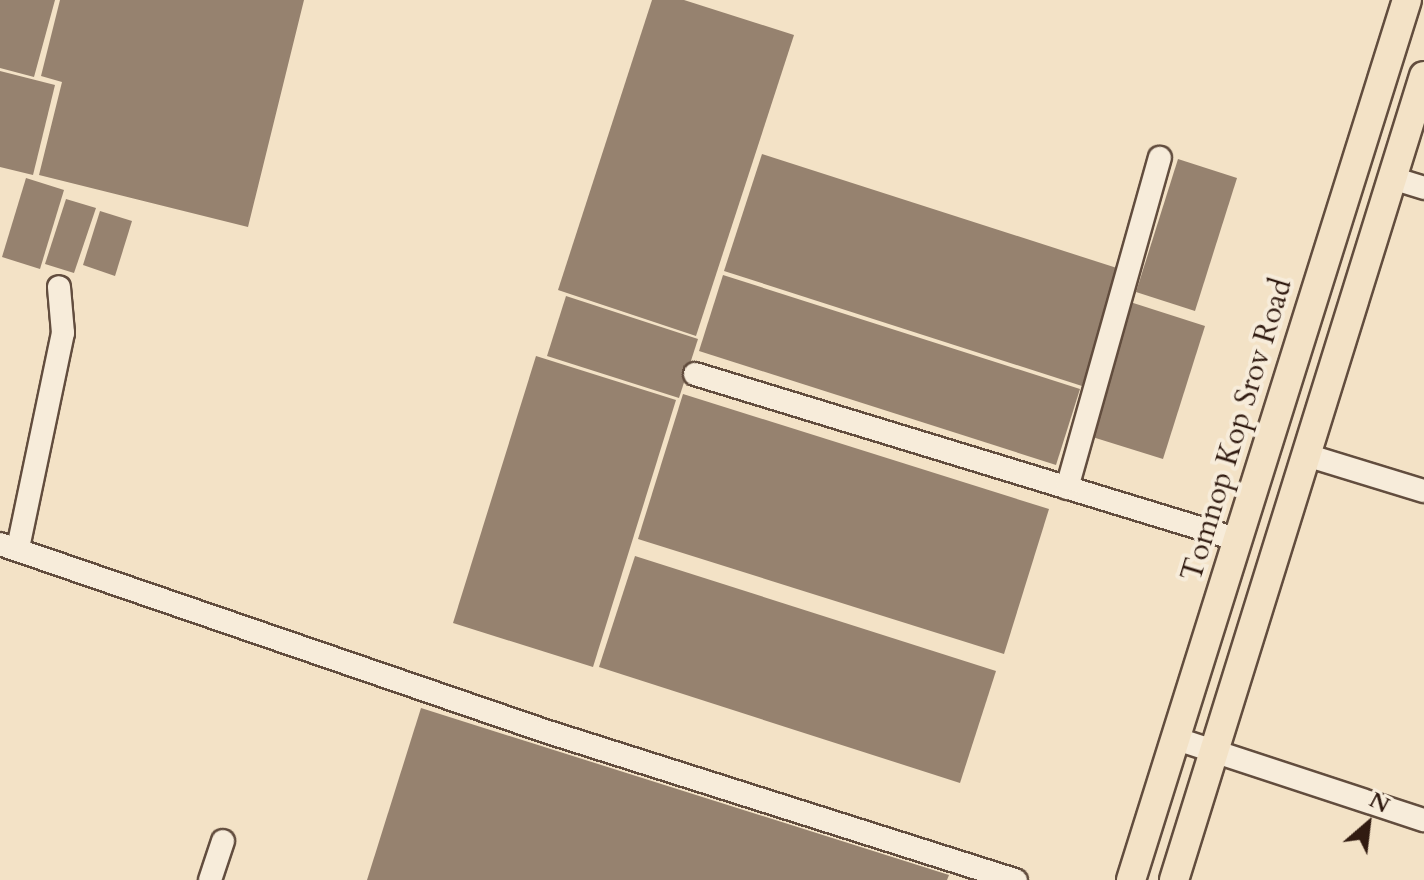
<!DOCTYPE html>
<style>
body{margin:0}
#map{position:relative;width:1424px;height:880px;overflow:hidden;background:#f3e2c6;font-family:Cardo,serif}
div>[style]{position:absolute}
.building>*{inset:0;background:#96826f}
.roads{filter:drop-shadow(2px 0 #624d3e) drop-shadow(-2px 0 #624d3e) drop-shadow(0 2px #624d3e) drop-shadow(0 -2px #624d3e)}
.minor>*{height:22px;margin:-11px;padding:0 11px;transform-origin:11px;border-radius:11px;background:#f7ecda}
.major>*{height:28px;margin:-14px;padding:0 14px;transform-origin:14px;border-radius:14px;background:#f3e2c6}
span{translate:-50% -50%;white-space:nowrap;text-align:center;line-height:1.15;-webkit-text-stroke:8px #f7ecda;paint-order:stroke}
.street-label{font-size:30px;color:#311b11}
.north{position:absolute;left:1328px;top:784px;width:80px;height:80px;-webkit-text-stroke:6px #f7ecda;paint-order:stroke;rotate:28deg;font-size:22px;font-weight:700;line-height:32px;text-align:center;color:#311b11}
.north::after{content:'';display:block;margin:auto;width:28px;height:36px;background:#311b11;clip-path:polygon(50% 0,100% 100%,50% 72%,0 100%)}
</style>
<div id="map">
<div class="building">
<div style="clip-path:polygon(0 0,55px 0,34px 77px,0 68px)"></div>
<div style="clip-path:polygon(60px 0,304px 0,248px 227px,39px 175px,62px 82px,41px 76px)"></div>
<div style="clip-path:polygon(652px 0,684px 0,794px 35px,696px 336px,558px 290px)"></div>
<div style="clip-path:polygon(0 71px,55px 85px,33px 175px,0 167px)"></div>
<div style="clip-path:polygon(762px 154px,1120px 269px,1082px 386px,724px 271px)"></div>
<div style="clip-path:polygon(1178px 159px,1237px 178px,1195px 311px,1136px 292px)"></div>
<div style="clip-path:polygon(26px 178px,64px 190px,40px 269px,2px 257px)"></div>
<div style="clip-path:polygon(66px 199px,96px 208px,74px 273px,45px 264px)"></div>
<div style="clip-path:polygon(100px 211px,132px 221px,115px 276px,83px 265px)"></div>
<div style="clip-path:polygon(723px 275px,1080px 389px,1056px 465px,699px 351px)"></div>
<div style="clip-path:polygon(566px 296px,698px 339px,679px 398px,547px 356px)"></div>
<div style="clip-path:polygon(1127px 301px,1205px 326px,1163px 459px,1086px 435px)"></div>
<div style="clip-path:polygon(536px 356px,676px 400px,593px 667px,453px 623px)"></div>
<div style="clip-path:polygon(683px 394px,1049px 509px,1004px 654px,638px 539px)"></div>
<div style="clip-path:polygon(635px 556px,996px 671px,960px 783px,599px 667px)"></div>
<div style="clip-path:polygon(421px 708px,949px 875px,947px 880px,367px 880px)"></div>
</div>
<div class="roads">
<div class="minor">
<div style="left:1392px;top:178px;width:34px;rotate:17deg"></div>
<div style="left:695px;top:374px;width:569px;rotate:16.97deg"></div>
<div style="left:1306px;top:455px;width:123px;rotate:17deg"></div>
<div style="left:1067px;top:488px;width:343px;rotate:-74.3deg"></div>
<div style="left:0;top:544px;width:576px;rotate:18.94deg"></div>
<div style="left:545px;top:731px;width:494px;rotate:17.6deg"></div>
<div style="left:18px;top:548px;width:220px;rotate:-78.2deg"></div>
<div style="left:63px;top:333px;width:46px;rotate:-95deg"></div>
<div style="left:1177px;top:739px;width:260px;rotate:18.2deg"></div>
<div style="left:210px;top:880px;width:41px;rotate:-71.6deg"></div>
</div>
<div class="major">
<div style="left:1131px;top:880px;width:922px;rotate:-72.59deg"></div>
<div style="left:1174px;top:880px;width:842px;rotate:-72.73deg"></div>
</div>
</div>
<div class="street-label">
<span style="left:1237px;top:430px;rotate:-73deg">Tomnop Kop Srov Road</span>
</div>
<div class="north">N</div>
</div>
